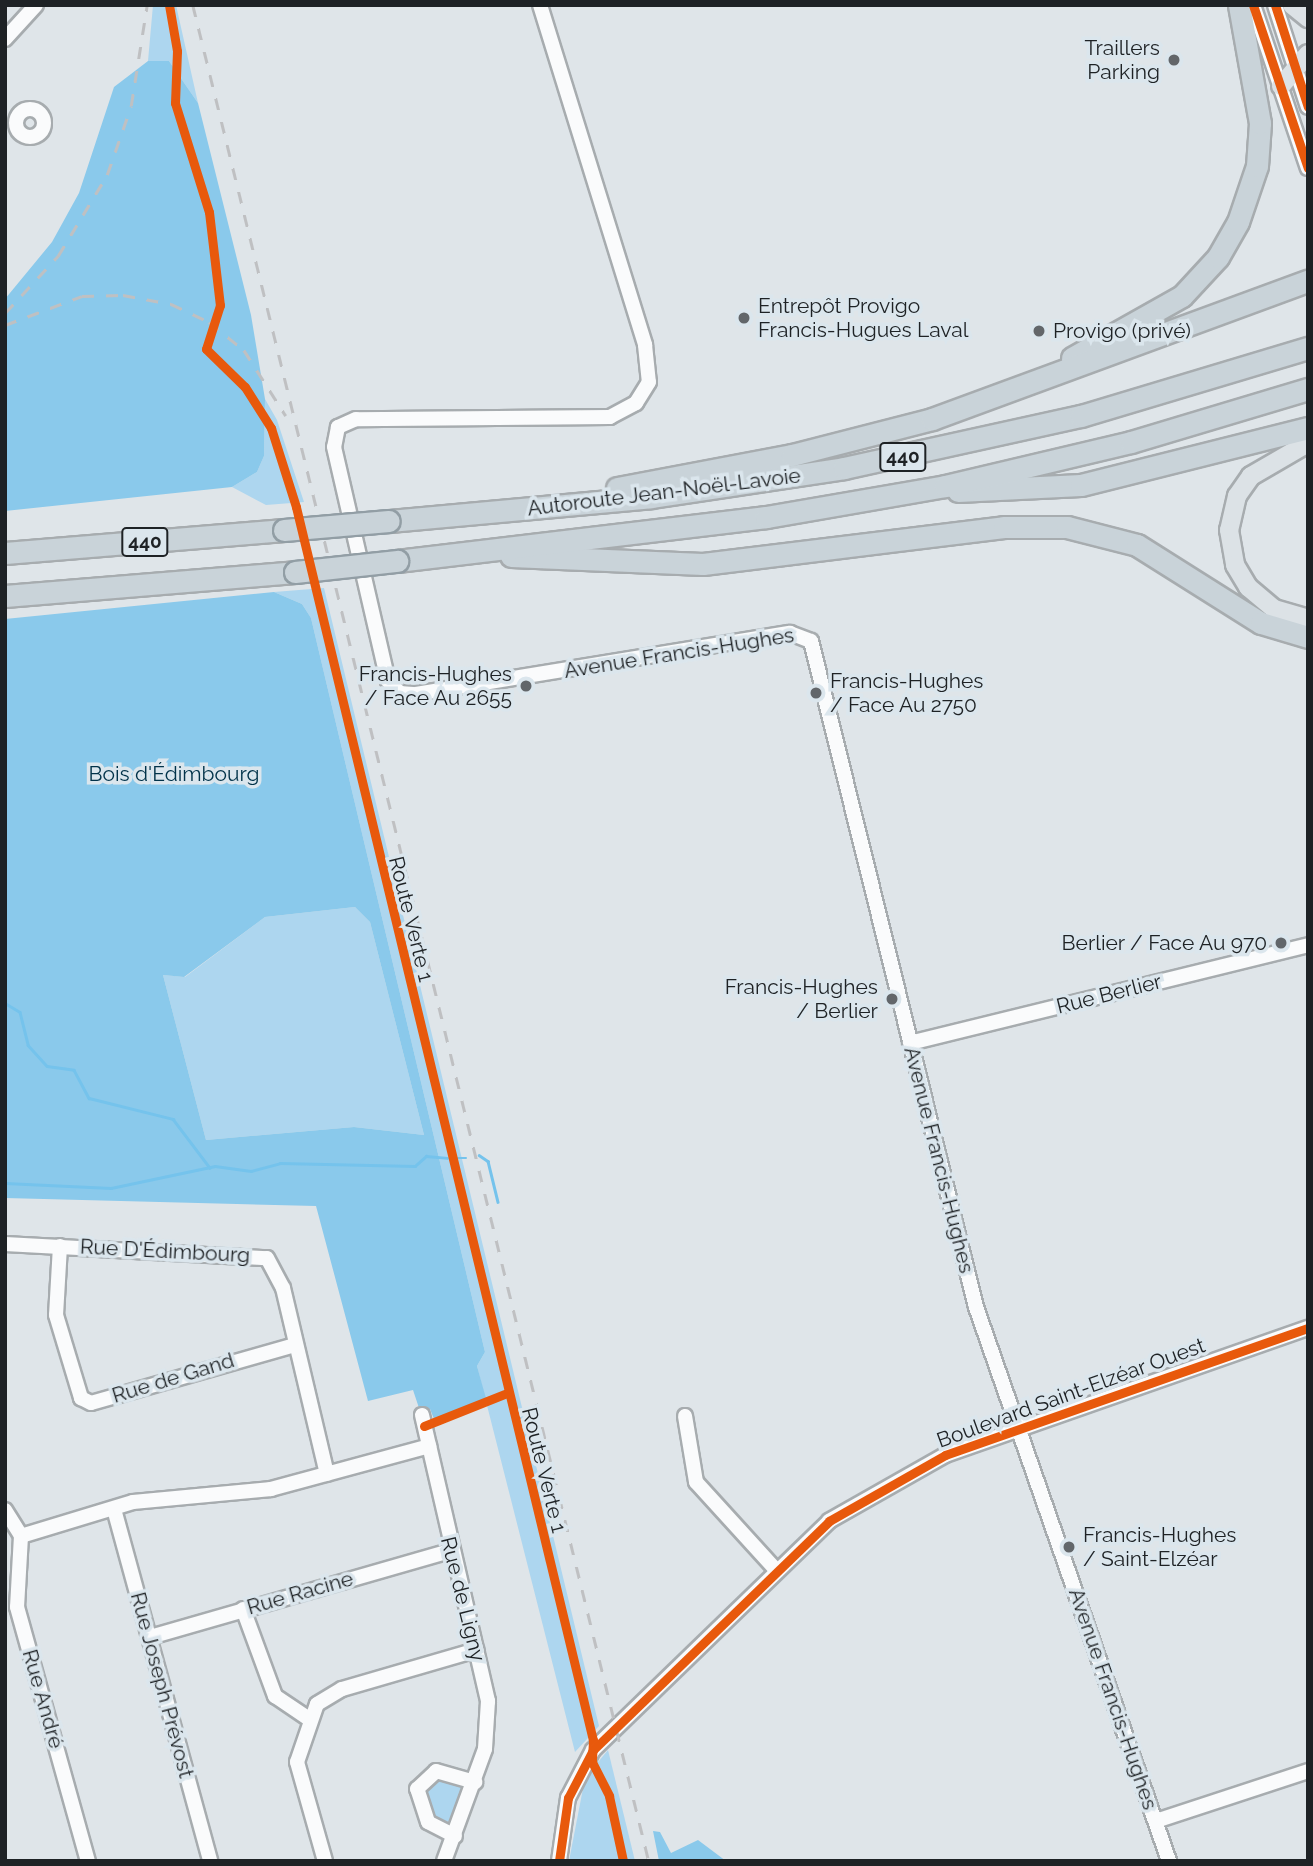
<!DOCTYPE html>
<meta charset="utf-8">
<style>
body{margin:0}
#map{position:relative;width:1313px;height:1866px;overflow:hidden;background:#dfe5e9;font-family:Raleway,sans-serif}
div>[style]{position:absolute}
.green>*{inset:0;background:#add6ef}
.forest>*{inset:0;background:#8ac9eb}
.stream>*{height:2.5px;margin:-1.25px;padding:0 1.25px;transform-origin:1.25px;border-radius:1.25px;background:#75c3ec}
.roads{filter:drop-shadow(2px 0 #a7acaf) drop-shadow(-2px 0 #a7acaf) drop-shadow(0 2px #a7acaf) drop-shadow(0 -2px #a7acaf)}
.minor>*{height:14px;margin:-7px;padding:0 7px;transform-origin:7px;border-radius:7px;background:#fafbfc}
.minor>.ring{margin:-7px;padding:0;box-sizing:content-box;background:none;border:14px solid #fafbfc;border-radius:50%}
.major>*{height:18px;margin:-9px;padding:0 9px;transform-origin:9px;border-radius:9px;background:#dce2e6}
.highway>*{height:21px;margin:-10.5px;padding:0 10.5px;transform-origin:10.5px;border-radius:10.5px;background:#c9d3d9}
.rail>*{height:2.5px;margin-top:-1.25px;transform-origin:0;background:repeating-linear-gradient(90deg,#bfc0c2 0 12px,transparent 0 24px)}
.bridges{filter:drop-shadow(2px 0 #929ea5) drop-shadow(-2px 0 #929ea5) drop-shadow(0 2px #929ea5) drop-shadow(0 -2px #929ea5)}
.highway-bridge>*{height:21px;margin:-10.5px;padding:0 10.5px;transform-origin:10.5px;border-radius:10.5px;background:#c9d3d9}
.cycleway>*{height:9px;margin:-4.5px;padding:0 4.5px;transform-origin:4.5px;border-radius:4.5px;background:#e8590c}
.dots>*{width:19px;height:19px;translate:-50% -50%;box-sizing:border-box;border:4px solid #dbe6ed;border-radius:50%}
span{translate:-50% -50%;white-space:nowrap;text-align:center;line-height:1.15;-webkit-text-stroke:7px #dbe6ed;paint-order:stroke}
.shield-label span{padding:2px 5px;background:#dbe6ed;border:2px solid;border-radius:5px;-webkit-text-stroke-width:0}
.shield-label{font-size:19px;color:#1e2225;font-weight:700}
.poi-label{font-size:21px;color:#1e2225}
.right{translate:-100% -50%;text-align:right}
.left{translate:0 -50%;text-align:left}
.street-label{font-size:21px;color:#1e2225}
.park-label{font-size:21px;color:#013249}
.frame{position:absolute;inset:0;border:7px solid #1e2225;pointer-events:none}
</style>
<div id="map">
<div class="green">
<div style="clip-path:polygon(153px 5px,176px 5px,198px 103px,169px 61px,148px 61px)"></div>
<div style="clip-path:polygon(265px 399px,277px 420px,304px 502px,266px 505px,232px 487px,257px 472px,264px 456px)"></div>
<div style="clip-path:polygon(324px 588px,599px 1726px,575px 1752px,477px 1366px,485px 1352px,311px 618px,302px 604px,274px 592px)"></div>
<div style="clip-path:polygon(355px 907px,370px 922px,424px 1135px,354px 1127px,206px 1140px,163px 975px,185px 977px,265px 917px)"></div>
<div style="clip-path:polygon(608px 1750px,635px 1861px,569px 1861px,585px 1778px)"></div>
<div style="clip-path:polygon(439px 1776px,465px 1786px,456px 1820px,447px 1829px,424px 1805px,425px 1783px)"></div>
</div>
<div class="forest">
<div style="clip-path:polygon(148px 61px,169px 61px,198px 103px,251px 315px,265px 399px,264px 456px,257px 472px,232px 487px,5px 511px,5px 299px,52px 242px,79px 193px,114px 87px)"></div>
<div style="clip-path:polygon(evenodd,274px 592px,302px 604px,311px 618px,485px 1352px,477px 1366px,487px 1402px,434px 1419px,430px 1409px,420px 1411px,413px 1390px,368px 1401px,316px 1206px,5px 1198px,5px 619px,274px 592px,355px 907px,370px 922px,424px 1135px,354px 1127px,206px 1140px,163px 975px,184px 977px,265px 917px,355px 907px)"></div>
<div style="clip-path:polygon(653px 1831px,660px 1832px,671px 1853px,698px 1840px,726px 1861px,659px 1861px)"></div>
</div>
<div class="stream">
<div style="left:5px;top:1003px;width:17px;rotate:31deg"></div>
<div style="left:20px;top:1012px;width:34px;rotate:76deg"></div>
<div style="left:28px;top:1045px;width:28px;rotate:48deg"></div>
<div style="left:47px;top:1066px;width:27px;rotate:8deg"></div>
<div style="left:74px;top:1070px;width:32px;rotate:62deg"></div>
<div style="left:89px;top:1098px;width:87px;rotate:14deg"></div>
<div style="left:173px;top:1119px;width:61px;rotate:52.9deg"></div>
<div style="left:479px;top:1155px;width:11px;rotate:34deg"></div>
<div style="left:488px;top:1161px;width:42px;rotate:76.3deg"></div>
<div style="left:454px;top:1158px;width:12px"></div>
<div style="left:5px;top:1183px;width:106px;rotate:2.7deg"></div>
<div style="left:111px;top:1188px;width:106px;rotate:-11.9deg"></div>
<div style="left:215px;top:1166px;width:36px;rotate:8deg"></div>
<div style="left:251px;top:1171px;width:30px;rotate:-15deg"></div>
<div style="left:280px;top:1163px;width:135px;rotate:1.3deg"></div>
<div style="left:415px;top:1166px;width:15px;rotate:-42deg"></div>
<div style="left:426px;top:1156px;width:21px;rotate:5deg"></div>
</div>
<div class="roads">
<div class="minor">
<div style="left:540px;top:5px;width:356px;rotate:72.8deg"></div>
<div style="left:645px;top:345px;width:37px;rotate:84deg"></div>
<div style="left:649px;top:382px;width:25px;rotate:122deg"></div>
<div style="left:636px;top:403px;width:30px;rotate:152deg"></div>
<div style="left:610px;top:417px;width:254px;rotate:179.5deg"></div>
<div style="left:356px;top:419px;width:20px;rotate:156deg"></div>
<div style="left:338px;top:427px;width:20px;rotate:101deg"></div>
<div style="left:334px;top:447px;width:240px;rotate:77deg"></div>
<div style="left:388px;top:681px;width:17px;rotate:45deg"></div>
<div style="left:400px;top:693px;width:16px;rotate:4deg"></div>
<div style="left:416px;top:694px;width:379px;rotate:-9.3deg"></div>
<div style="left:790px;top:633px;width:22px;rotate:21deg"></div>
<div style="left:811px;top:641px;width:686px;rotate:76.09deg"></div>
<div style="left:976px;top:1307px;width:587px;rotate:70.79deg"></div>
<div style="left:1253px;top:5px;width:172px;rotate:71.4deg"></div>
<div style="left:1275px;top:5px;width:107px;rotate:72.1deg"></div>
<div style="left:5px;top:39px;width:46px;rotate:-47.6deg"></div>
<div class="ring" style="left:16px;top:109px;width:14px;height:14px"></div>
<div style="left:910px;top:1043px;width:410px;rotate:-13.8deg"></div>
<div style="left:5px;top:1244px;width:262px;rotate:3.1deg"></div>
<div style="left:267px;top:1258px;width:34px;rotate:62deg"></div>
<div style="left:283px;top:1288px;width:191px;rotate:76.7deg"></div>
<div style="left:60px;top:1246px;width:69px;rotate:93.3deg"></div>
<div style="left:56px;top:1315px;width:87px;rotate:73.2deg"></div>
<div style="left:81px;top:1398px;width:11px;rotate:27deg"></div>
<div style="left:91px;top:1403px;width:211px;rotate:-15.9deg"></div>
<div style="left:422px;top:1415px;width:294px;rotate:77deg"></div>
<div style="left:488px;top:1701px;width:48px;rotate:93.6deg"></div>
<div style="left:485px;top:1749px;width:119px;rotate:110.1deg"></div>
<div style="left:685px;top:1416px;width:67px;rotate:80.5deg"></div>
<div style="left:696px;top:1482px;width:119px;rotate:47.7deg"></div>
<div style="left:114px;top:1509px;width:365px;rotate:74.7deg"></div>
<div style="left:5px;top:1510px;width:31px;rotate:58deg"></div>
<div style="left:21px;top:1536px;width:117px;rotate:-16.9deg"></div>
<div style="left:133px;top:1502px;width:139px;rotate:-5.4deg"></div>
<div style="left:271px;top:1489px;width:164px;rotate:-15.2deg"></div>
<div style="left:21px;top:1536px;width:71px;rotate:93.2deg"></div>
<div style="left:17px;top:1607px;width:264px;rotate:74.4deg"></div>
<div style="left:243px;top:1609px;width:93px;rotate:69.8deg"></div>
<div style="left:275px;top:1696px;width:40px;rotate:34deg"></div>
<div style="left:150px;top:1637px;width:312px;rotate:-16deg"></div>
<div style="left:1156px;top:1821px;width:160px;rotate:-18.2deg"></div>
<div style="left:455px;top:1836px;width:30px;rotate:-153deg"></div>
<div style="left:428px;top:1822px;width:35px;rotate:-108deg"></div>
<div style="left:417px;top:1789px;width:26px;rotate:-43deg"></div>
<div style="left:436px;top:1771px;width:41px;rotate:15.8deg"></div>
<div style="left:325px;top:1861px;width:103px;rotate:-105.8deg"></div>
<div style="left:297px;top:1762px;width:61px;rotate:-71deg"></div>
<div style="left:317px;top:1704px;width:29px;rotate:-31deg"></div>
<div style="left:342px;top:1689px;width:140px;rotate:-16.2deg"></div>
<div style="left:559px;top:1861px;width:64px;rotate:-81.9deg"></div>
<div style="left:568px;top:1798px;width:54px;rotate:-62.5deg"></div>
<div style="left:593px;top:1750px;width:329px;rotate:-44.1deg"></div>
<div style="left:829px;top:1521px;width:133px;rotate:-29.6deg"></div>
<div style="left:945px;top:1455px;width:385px;rotate:-19.3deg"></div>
</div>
<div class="major">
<div style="left:1292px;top:5px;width:21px;rotate:39deg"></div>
<div style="left:1281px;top:86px;width:42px;rotate:-49.8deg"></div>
<div style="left:1308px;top:443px;width:66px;rotate:149.9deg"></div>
<div style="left:1251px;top:476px;width:24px;rotate:125deg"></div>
<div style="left:1237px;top:496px;width:35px;rotate:103deg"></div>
<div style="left:1229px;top:530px;width:36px;rotate:80deg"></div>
<div style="left:1235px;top:565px;width:26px;rotate:59deg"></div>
<div style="left:1248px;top:587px;width:34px;rotate:40deg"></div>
<div style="left:1274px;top:609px;width:35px;rotate:16deg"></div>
</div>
<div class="highway">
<div style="left:1072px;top:358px;width:126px;rotate:-29.4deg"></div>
<div style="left:1182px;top:296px;width:53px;rotate:-47.3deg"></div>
<div style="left:1218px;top:257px;width:40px;rotate:-60.3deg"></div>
<div style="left:1238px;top:222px;width:59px;rotate:-71.3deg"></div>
<div style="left:1257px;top:166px;width:43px;rotate:-86deg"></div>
<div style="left:1260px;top:123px;width:120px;rotate:-100.1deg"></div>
<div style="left:617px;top:488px;width:178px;rotate:-10.7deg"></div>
<div style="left:792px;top:455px;width:145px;rotate:-14.4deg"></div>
<div style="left:932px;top:419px;width:401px;rotate:-20.2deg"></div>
<div style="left:958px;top:491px;width:123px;rotate:-2.8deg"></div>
<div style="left:1081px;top:485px;width:234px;rotate:-14.1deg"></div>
<div style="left:389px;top:521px;width:263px;rotate:-5.2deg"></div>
<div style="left:651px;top:497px;width:195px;rotate:-8.5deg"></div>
<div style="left:844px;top:468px;width:243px;rotate:-12.4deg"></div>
<div style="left:1081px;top:416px;width:237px;rotate:-16.7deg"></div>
<div style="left:5px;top:553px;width:280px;rotate:-4.7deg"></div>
<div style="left:511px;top:556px;width:192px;rotate:2.4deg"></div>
<div style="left:703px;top:564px;width:303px;rotate:-7deg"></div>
<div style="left:1004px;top:527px;width:63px"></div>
<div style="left:1067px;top:527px;width:72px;rotate:14.4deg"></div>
<div style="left:1137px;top:545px;width:146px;rotate:32.2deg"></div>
<div style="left:1261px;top:623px;width:49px;rotate:16.6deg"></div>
<div style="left:397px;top:561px;width:372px;rotate:-6.8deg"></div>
<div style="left:766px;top:517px;width:182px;rotate:-9.8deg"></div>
<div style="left:945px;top:486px;width:191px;rotate:-13.3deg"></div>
<div style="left:1131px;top:442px;width:185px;rotate:-16.7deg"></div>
<div style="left:5px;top:596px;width:291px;rotate:-4.7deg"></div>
</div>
</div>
<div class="rail">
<div style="left:193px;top:5px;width:1911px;rotate:76.2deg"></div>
<div style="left:5px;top:313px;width:78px;rotate:-47.1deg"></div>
<div style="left:58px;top:256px;width:95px;rotate:-58.8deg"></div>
<div style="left:107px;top:175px;width:73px;rotate:-70.8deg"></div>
<div style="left:131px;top:106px;width:102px;rotate:-81deg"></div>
<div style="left:5px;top:325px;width:82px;rotate:-20.6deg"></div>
<div style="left:82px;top:296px;width:41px;rotate:-1.4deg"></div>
<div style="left:123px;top:295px;width:49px;rotate:10.6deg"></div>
<div style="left:171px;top:304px;width:42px;rotate:25.3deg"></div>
<div style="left:209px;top:322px;width:45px;rotate:38.7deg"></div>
<div style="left:244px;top:350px;width:78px;rotate:57.5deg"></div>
</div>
<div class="bridges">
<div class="highway-bridge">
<div style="left:284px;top:530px;width:105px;rotate:-4.9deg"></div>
<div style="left:295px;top:572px;width:103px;rotate:-6.2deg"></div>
</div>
</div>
<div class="cycleway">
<div style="left:169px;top:5px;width:47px;rotate:80.1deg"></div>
<div style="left:177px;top:51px;width:52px;rotate:92.2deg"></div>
<div style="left:175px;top:103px;width:114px;rotate:72.7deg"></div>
<div style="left:209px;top:212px;width:94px;rotate:83.3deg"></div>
<div style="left:220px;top:305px;width:46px;rotate:107.7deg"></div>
<div style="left:206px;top:349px;width:54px;rotate:44.3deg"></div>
<div style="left:245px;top:387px;width:49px;rotate:57.6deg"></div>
<div style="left:271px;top:428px;width:83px;rotate:72.4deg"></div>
<div style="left:296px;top:507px;width:1268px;rotate:76.46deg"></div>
<div style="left:593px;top:1740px;width:22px;rotate:93deg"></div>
<div style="left:592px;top:1762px;width:38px;rotate:63deg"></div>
<div style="left:609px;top:1796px;width:66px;rotate:77.8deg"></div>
<div style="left:1253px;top:5px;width:172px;rotate:71.4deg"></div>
<div style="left:1275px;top:5px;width:107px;rotate:72.1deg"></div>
<div style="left:424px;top:1426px;width:89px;rotate:-21.7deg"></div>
<div style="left:559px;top:1861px;width:64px;rotate:-81.9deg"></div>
<div style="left:568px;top:1798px;width:54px;rotate:-62.5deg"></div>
<div style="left:593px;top:1750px;width:329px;rotate:-44.1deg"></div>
<div style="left:829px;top:1521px;width:133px;rotate:-29.6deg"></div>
<div style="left:945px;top:1455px;width:385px;rotate:-19.3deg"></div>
</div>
<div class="dots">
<div style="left:1174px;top:60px;background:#62666a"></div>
<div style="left:744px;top:318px;background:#62666a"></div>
<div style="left:1039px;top:331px;background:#62666a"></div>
<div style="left:526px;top:686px;background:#62666a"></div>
<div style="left:816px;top:693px;background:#62666a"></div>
<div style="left:1281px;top:943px;background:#62666a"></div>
<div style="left:892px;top:999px;background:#62666a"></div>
<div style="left:1069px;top:1547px;background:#62666a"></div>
</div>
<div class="shield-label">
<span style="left:903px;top:457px">440</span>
<span style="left:145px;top:542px">440</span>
</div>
<div class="poi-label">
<span class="right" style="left:1160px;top:60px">Traillers<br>Parking</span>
<span class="left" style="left:758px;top:318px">Entrepôt Provigo<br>Francis-Hugues Laval</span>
<span class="left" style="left:1053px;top:331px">Provigo (privé)</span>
<span class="right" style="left:512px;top:686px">Francis-Hughes<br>/ Face Au 2655</span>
<span class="left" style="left:830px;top:693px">Francis-Hughes<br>/ Face Au 2750</span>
<span class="right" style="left:1267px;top:943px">Berlier / Face Au 970</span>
<span class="right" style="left:878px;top:999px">Francis-Hughes<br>/ Berlier</span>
<span class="left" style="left:1083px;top:1547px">Francis-Hughes<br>/ Saint-Elzéar</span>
</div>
<div class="street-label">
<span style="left:664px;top:492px;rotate:-7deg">Autoroute Jean-Noël-Lavoie</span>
<span style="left:679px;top:653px;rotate:-9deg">Avenue Francis-Hughes</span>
<span style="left:411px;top:919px;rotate:76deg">Route Verte 1</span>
<span style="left:1109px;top:994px;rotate:-14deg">Rue Berlier</span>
<span style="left:939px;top:1160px;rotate:76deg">Avenue Francis-Hughes</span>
<span style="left:165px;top:1251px;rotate:3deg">Rue D'Édimbourg</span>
<span style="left:173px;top:1378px;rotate:-17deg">Rue de Gand</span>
<span style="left:1071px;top:1393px;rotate:-20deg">Boulevard Saint-Elzéar Ouest</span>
<span style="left:544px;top:1470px;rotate:76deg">Route Verte 1</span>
<span style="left:300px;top:1593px;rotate:-16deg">Rue Racine</span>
<span style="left:463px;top:1599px;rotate:76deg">Rue de Ligny</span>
<span style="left:162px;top:1685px;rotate:75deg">Rue Joseph Prévost</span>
<span style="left:43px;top:1699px;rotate:74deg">Rue André</span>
<span style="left:1113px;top:1699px;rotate:71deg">Avenue Francis-Hughes</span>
</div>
<div class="park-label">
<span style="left:174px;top:774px">Bois d'Édimbourg</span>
</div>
<div class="frame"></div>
</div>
